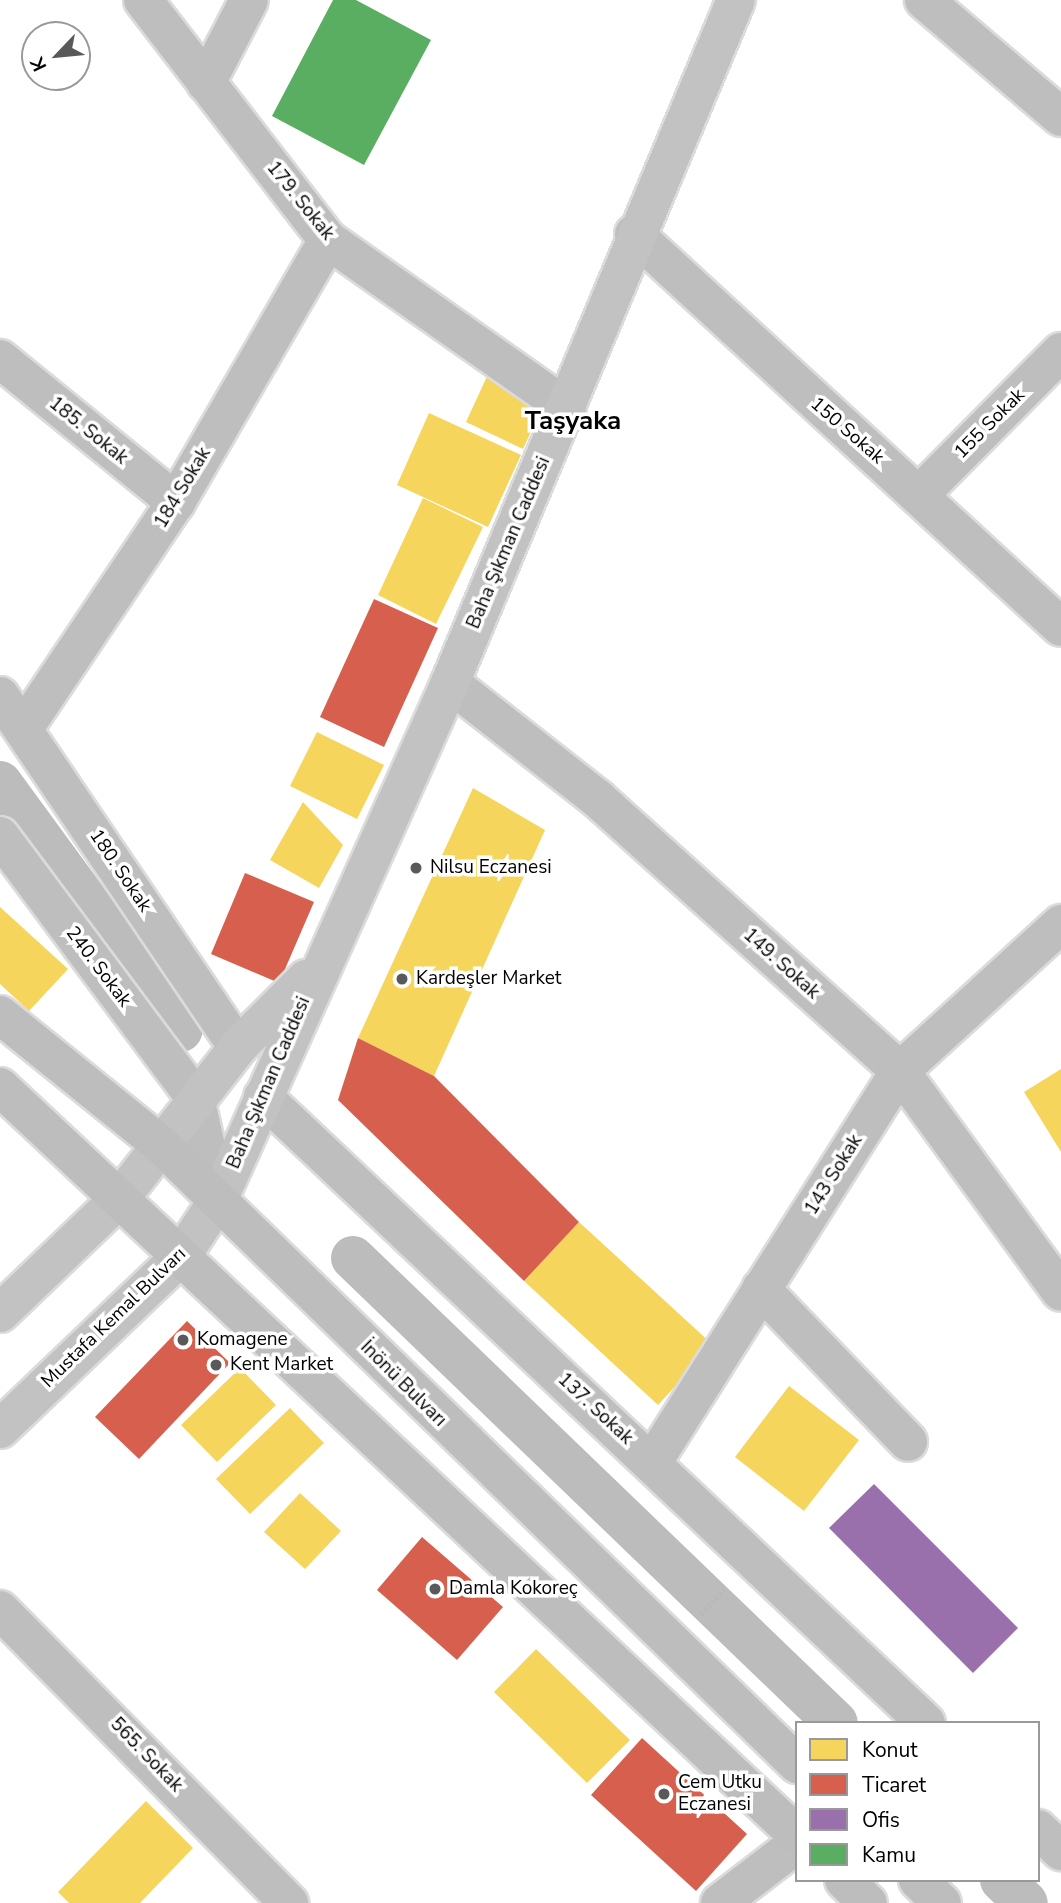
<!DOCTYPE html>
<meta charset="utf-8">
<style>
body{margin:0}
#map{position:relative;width:1061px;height:1903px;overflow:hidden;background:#fff;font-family:"Nunito Sans",sans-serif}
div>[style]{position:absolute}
.homes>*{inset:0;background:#f6d55c}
.shops>*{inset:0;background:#d6604d}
.offices>*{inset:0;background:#9970ab}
.public>*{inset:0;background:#5aae61}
.canal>*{height:44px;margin:-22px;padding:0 22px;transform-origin:22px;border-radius:22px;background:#bcbcbc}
.path>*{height:4.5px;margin-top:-2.25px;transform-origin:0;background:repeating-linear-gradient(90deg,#b8b8b8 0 2px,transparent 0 5.5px)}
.roads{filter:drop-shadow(2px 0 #dbdbdb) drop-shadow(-2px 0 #dbdbdb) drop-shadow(0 2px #dbdbdb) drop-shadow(0 -2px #dbdbdb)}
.street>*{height:38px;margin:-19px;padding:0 19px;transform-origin:19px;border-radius:19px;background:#bebebe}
.secondary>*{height:38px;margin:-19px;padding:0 19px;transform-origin:19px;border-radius:19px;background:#c2c2c2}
.primary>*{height:38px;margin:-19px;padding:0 19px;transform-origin:19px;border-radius:19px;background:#bdbdbd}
.dots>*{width:19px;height:19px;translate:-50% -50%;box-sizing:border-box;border:4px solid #fff;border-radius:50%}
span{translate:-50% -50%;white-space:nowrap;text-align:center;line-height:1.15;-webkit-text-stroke:7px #fff;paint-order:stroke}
.street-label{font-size:19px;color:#000}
.poi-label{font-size:19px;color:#000}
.left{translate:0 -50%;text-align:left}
.district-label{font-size:26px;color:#000;font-weight:700}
.legend{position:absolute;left:795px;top:1721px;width:245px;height:161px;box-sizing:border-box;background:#fff;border:2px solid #999;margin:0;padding:9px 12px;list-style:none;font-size:21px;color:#000}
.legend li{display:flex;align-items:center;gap:14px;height:35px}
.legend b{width:35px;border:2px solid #999}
.north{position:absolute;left:21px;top:21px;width:70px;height:70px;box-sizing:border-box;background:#fff;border:2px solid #999;border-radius:50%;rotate:244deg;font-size:19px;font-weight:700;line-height:28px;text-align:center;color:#000}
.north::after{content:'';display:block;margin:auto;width:24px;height:32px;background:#595959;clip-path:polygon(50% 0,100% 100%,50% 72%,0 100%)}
</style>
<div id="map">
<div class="homes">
<div style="clip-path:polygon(489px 372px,546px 399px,523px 449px,466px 422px)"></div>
<div style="clip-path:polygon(429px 413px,521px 455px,488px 527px,397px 485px)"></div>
<div style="clip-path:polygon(423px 498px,483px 527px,436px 624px,378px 595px)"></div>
<div style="clip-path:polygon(317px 732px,384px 765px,357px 819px,290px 786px)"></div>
<div style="clip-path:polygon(473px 788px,545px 830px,434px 1076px,358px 1038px)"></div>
<div style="clip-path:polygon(303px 802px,343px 845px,319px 888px,270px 860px)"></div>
<div style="clip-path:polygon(0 907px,68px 969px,29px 1011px,0 984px)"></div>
<div style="clip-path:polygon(1061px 1069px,1061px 1152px,1024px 1092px)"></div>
<div style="clip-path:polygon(579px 1222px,713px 1345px,658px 1405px,524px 1281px)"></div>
<div style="clip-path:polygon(240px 1368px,276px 1405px,217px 1462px,181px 1425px)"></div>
<div style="clip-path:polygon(789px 1386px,859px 1440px,804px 1511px,735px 1457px)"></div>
<div style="clip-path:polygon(290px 1408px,324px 1443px,250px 1514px,216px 1479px)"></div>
<div style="clip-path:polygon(300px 1493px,341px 1531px,305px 1569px,264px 1532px)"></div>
<div style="clip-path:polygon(536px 1649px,630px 1740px,587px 1783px,494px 1692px)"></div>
<div style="clip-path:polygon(146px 1801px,193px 1848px,140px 1903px,69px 1903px,58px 1892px)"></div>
</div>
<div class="shops">
<div style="clip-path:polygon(374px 599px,438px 628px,384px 747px,320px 717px)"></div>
<div style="clip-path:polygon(245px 873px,314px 902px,279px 983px,211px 954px)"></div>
<div style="clip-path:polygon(358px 1038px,434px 1076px,579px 1222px,524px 1281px,338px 1100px)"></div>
<div style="clip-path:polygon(187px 1321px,230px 1363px,139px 1459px,95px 1417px)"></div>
<div style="clip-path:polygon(422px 1537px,503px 1607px,457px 1660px,377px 1590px)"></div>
<div style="clip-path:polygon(642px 1738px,747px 1834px,696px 1891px,591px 1795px)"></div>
</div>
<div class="offices">
<div style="clip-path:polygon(874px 1484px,1018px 1628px,973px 1673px,829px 1528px)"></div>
</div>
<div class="public">
<div style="clip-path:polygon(333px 0,356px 0,431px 40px,364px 165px,272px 116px)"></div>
</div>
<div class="canal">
<div style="left:0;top:783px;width:306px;rotate:53.8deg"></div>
<div style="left:353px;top:1258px;width:670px;rotate:43.91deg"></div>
<div style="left:1002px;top:1880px;width:33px;rotate:44deg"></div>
</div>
<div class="path">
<div style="left:701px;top:1614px;width:34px;rotate:-47deg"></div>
</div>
<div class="roads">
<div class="street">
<div style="left:143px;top:0;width:303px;rotate:52.4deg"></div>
<div style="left:328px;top:240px;width:292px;rotate:35.1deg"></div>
<div style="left:924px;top:0;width:180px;rotate:40.5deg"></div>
<div style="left:206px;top:83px;width:93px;rotate:-62.6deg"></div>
<div style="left:634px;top:234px;width:580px;rotate:42.63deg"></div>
<div style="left:0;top:359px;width:227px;rotate:39.1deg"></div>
<div style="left:919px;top:495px;width:202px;rotate:-45.2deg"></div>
<div style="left:450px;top:683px;width:188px;rotate:38.1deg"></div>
<div style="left:598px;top:799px;width:406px;rotate:42deg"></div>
<div style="left:900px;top:1071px;width:273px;rotate:53.9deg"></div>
<div style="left:0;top:696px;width:424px;rotate:55.9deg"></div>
<div style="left:24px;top:728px;width:272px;rotate:-56.1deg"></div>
<div style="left:176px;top:502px;width:303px;rotate:-59.9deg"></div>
<div style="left:0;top:836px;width:327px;rotate:53.3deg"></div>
<div style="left:195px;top:1098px;width:105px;rotate:77.3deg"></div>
<div style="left:263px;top:1097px;width:912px;rotate:43.36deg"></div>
<div style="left:761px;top:1289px;width:212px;rotate:46.1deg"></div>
<div style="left:652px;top:1463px;width:464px;rotate:-57.7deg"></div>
<div style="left:900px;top:1071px;width:218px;rotate:-42.4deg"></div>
<div style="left:0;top:1610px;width:412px;rotate:45.4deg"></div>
<div style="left:1038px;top:1829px;width:32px;rotate:44deg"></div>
<div style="left:720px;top:1903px;width:97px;rotate:-37.5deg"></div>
</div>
<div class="secondary">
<div style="left:0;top:1313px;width:168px;rotate:-43.8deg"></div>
<div style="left:121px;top:1197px;width:190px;rotate:-52deg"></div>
<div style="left:238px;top:1047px;width:96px;rotate:-45deg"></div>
<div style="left:0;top:1429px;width:252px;rotate:-43.7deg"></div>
<div style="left:182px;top:1255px;width:66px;rotate:-56.8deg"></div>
<div style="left:218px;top:1200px;width:567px;rotate:-65.83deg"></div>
<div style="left:450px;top:683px;width:740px;rotate:-67.28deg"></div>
</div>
<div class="primary">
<div style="left:0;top:1015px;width:207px;rotate:38.9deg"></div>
<div style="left:161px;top:1145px;width:888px;rotate:44.22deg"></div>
<div style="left:0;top:1087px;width:1093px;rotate:43.18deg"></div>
<div style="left:844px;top:1880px;width:33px;rotate:44deg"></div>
<div style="left:918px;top:1880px;width:33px;rotate:44deg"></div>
</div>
</div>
<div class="dots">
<div style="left:416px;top:868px;background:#595959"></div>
<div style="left:402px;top:979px;background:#595959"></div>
<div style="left:183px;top:1340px;background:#595959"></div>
<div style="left:216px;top:1365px;background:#595959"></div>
<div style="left:435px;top:1589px;background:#595959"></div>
<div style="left:664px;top:1794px;background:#595959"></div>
</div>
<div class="street-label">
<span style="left:300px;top:201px;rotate:51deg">179. Sokak</span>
<span style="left:990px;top:424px;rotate:-45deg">155 Sokak</span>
<span style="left:88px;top:431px;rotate:39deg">185. Sokak</span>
<span style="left:847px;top:431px;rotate:41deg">150 Sokak</span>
<span style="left:183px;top:488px;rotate:-59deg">184 Sokak</span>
<span style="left:509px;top:543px;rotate:-67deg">Baha Şıkman Caddesi</span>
<span style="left:120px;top:871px;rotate:56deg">180. Sokak</span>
<span style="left:781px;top:964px;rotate:42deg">149. Sokak</span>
<span style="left:98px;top:967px;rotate:53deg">240. Sokak</span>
<span style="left:269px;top:1083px;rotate:-67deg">Baha Şıkman Caddesi</span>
<span style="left:834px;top:1175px;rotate:-58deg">143 Sokak</span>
<span style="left:114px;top:1318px;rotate:-44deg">Mustafa Kemal Bulvarı</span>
<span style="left:403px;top:1384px;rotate:45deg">İnönü Bulvarı</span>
<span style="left:595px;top:1409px;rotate:43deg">137. Sokak</span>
<span style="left:146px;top:1755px;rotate:46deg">565. Sokak</span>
</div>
<div class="poi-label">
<span class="left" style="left:430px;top:868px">Nilsu Eczanesi</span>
<span class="left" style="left:416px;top:979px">Kardeşler Market</span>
<span class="left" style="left:197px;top:1340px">Komagene</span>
<span class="left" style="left:230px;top:1365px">Kent Market</span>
<span class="left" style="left:449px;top:1589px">Damla Kokoreç</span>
<span class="left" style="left:678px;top:1794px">Cem Utku<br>Eczanesi</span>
</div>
<div class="district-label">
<span style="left:573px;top:421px">Taşyaka</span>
</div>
<ul class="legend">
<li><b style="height:19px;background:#f6d55c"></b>Konut</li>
<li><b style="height:19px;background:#d6604d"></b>Ticaret</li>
<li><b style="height:19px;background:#9970ab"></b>Ofis</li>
<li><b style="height:19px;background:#5aae61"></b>Kamu</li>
</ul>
<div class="north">K</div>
</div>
